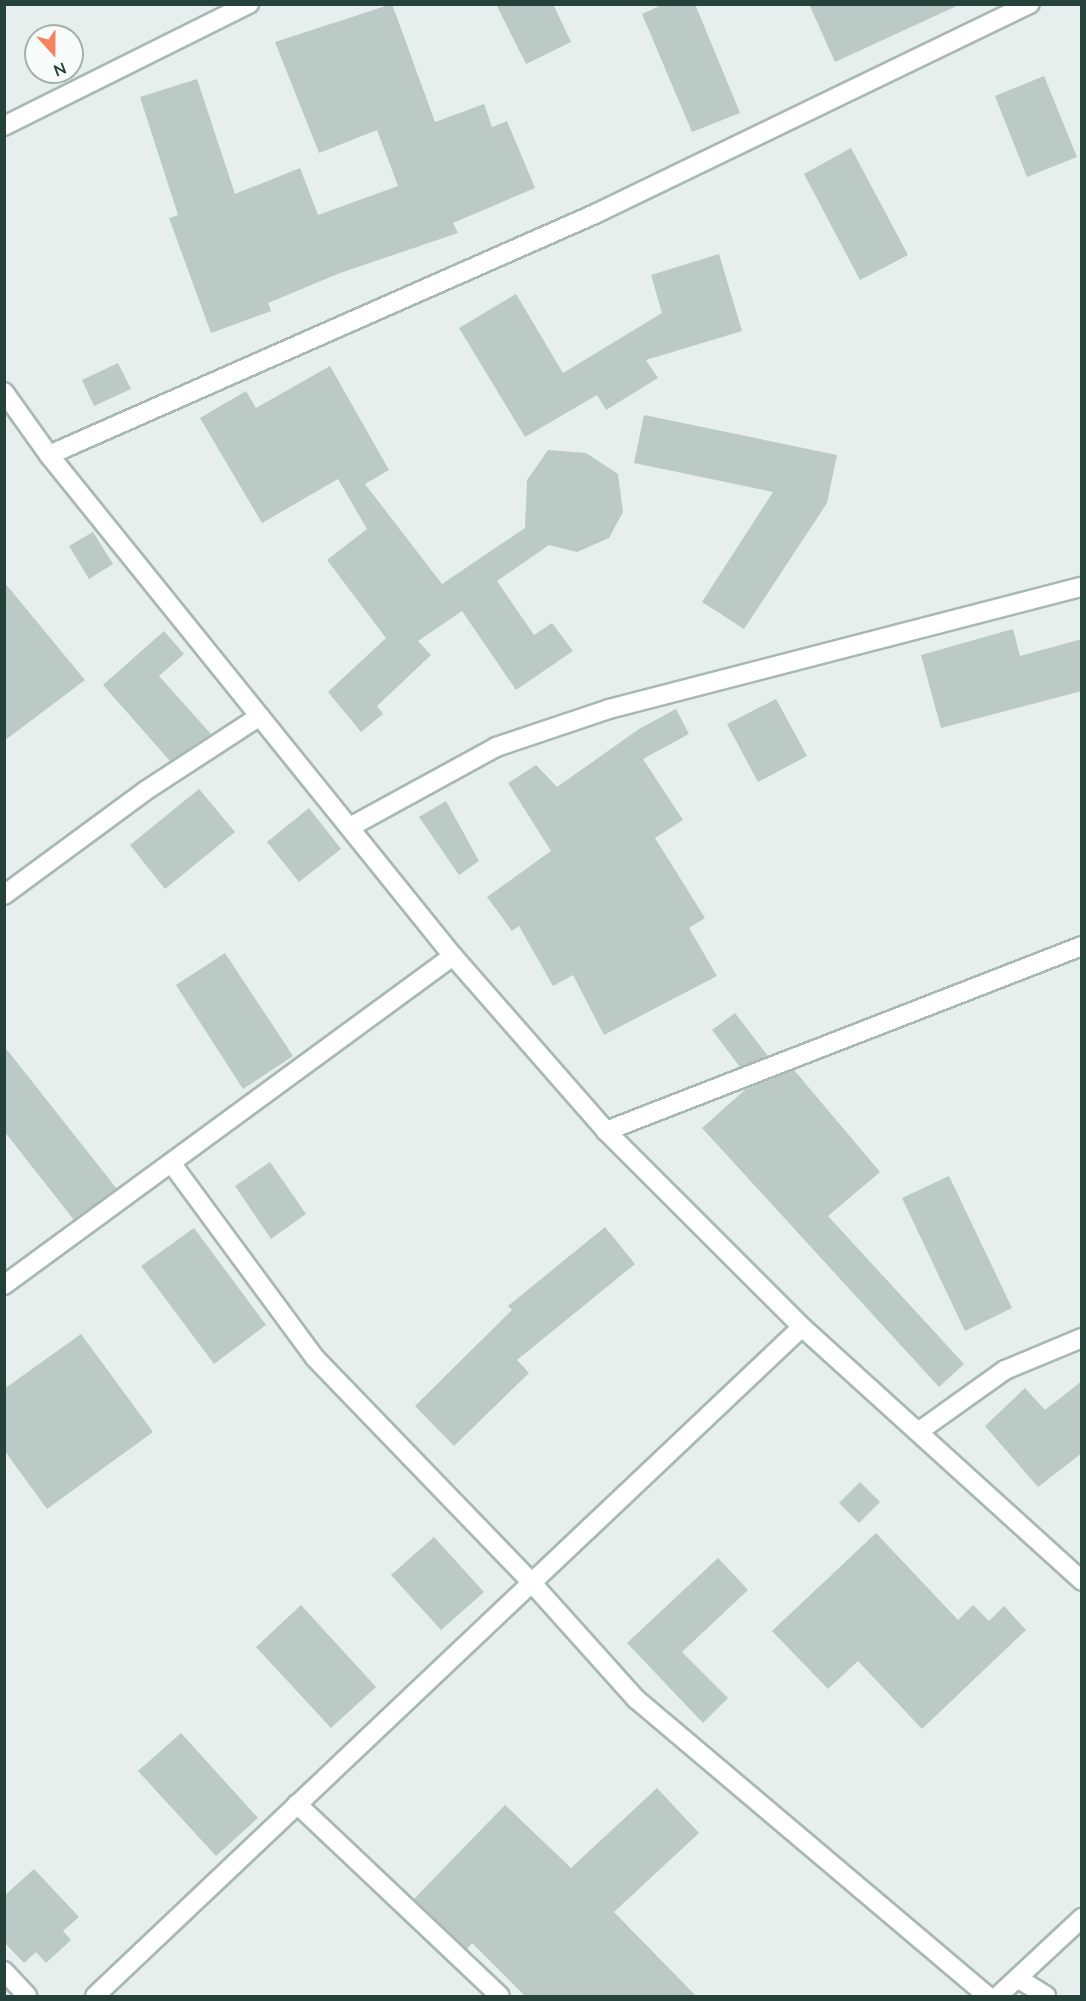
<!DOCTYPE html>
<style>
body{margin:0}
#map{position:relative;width:1086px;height:2001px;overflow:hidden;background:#e6efeb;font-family:"Nunito Sans",sans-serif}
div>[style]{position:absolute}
.building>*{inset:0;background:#bbcac4}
.roads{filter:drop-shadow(2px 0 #a8b8b2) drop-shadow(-2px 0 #a8b8b2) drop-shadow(0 2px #a8b8b2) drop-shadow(0 -2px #a8b8b2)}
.minor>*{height:18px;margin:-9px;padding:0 9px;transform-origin:9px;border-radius:9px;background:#fff}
span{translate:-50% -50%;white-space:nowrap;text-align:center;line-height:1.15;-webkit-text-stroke:6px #f7fbf9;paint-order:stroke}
.frame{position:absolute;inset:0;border:6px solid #24423a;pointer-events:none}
.north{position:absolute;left:24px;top:24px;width:60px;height:60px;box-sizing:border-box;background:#f7fbf9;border:2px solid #a3b1ad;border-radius:50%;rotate:159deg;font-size:16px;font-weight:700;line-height:24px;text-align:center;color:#24423a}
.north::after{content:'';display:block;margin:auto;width:21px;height:27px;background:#f4845f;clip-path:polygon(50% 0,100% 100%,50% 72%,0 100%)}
</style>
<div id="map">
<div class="building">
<div style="clip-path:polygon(392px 4px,435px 122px,484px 104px,492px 127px,507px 121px,535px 188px,453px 223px,458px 233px,340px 273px,268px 303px,271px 311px,211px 333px,169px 218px,178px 215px,140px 97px,197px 79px,235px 194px,300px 168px,318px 215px,398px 186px,377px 130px,319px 153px,275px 42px)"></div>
<div style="clip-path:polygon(496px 4px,553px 4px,571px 42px,526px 64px)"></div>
<div style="clip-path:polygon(664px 4px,695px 4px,740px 113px,692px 132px,642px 14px)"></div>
<div style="clip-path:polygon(809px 4px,961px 4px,835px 62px)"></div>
<div style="clip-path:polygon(1044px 76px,1077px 157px,1027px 177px,995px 96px)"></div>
<div style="clip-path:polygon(851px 148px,908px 255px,860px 280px,804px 174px)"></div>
<div style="clip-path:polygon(719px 254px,742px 331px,646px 360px,658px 378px,606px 410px,597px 395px,525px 437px,459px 328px,516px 294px,563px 373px,662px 313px,651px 275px)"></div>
<div style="clip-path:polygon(118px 363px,131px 389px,94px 406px,82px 380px)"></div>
<div style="clip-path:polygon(330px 366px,389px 470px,365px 484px,442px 584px,525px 528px,527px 480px,548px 450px,586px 453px,618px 474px,623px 512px,609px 538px,577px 552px,549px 545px,497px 581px,534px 635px,552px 623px,573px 651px,516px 690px,462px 611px,418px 641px,431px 655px,377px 706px,383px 714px,361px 732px,328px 692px,386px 638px,327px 560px,367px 529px,338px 479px,262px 523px,200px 418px,246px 391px,256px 408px)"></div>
<div style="clip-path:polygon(644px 415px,837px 455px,827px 503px,744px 629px,702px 602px,773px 492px,634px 463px)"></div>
<div style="clip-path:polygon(93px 532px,113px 564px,89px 579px,69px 546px)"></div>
<div style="clip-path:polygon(4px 582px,85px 680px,4px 741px)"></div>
<div style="clip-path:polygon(1013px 629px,1020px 656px,1082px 639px,1082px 691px,941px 728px,921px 655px)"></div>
<div style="clip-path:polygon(164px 631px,184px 654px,159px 676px,211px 734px,170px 761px,103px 685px)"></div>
<div style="clip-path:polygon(776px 699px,807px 756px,758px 782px,727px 724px)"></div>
<div style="clip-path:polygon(676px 709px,689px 734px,643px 759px,683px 820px,655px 838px,705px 918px,689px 928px,717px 976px,604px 1035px,573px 975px,553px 986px,519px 926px,512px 931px,487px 897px,551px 851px,508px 783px,536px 765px,557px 787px,639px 729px)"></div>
<div style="clip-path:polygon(199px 789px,235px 832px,165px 889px,130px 845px)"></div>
<div style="clip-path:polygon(446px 801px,479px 861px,459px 875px,419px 817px)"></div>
<div style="clip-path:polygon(309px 808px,341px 849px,299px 882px,267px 842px)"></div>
<div style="clip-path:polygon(225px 953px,293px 1056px,243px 1089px,176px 985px)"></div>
<div style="clip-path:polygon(735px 1013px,768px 1056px,740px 1067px,712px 1030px)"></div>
<div style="clip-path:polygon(4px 1046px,117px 1189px,74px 1220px,4px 1131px)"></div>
<div style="clip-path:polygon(794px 1070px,880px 1172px,828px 1216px,964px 1364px,939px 1387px,702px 1128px,746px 1089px)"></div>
<div style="clip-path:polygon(270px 1162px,306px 1214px,271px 1239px,235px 1186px)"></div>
<div style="clip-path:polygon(949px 1176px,1012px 1308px,965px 1331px,902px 1198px)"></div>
<div style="clip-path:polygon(605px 1227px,635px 1264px,517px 1360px,529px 1373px,454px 1446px,415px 1406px,512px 1310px,508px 1306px)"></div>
<div style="clip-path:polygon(194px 1228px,266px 1325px,214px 1364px,141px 1266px)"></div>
<div style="clip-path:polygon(81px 1334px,153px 1432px,47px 1509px,4px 1450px,4px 1389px)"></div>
<div style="clip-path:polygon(1082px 1381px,1082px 1453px,1038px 1487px,985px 1426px,1025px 1388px,1045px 1410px)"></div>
<div style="clip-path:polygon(860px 1482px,880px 1502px,859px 1523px,839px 1503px)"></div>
<div style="clip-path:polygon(876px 1533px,958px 1620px,973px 1605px,989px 1621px,1004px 1606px,1026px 1630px,922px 1729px,858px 1661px,828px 1689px,772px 1631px)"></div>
<div style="clip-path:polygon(434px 1537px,484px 1592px,441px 1630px,391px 1575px)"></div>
<div style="clip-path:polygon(718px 1558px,748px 1590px,682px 1652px,728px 1698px,703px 1723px,627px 1643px)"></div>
<div style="clip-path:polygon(301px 1605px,376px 1687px,331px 1728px,256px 1647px)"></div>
<div style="clip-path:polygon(181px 1733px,258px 1818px,216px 1856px,138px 1771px)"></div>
<div style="clip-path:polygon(657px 1788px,699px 1833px,614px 1912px,696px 1996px,525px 1996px,472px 1943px,467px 1949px,414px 1899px,505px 1805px,571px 1868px)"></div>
<div style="clip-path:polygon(34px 1869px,79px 1917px,63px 1931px,71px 1940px,46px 1963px,36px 1952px,24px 1963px,4px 1942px,4px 1896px)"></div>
</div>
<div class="roads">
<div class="minor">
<div style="left:4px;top:126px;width:274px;rotate:-26.5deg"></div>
<div style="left:4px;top:392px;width:77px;rotate:54.5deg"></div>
<div style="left:49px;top:455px;width:644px;rotate:51.12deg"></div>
<div style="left:453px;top:956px;width:232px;rotate:48.8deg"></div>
<div style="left:606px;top:1131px;width:277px;rotate:45deg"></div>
<div style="left:802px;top:1327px;width:378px;rotate:42.2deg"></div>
<div style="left:49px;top:455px;width:597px;rotate:-23.82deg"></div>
<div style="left:595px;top:214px;width:483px;rotate:-25.8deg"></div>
<div style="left:350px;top:827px;width:166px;rotate:-28.7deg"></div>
<div style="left:496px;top:747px;width:119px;rotate:-18.6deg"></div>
<div style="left:609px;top:709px;width:488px;rotate:-14.5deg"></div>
<div style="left:4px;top:895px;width:175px;rotate:-36.4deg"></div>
<div style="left:145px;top:791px;width:137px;rotate:-33.1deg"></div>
<div style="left:606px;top:1131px;width:511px;rotate:-21.24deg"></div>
<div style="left:172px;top:1164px;width:241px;rotate:53.6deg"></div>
<div style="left:315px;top:1358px;width:311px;rotate:46deg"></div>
<div style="left:531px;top:1582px;width:157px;rotate:48.1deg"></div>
<div style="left:636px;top:1699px;width:461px;rotate:40.2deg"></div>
<div style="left:4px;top:1285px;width:557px;rotate:-36.23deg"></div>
<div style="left:918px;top:1432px;width:107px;rotate:-35.5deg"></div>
<div style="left:1005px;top:1370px;width:83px;rotate:-22.6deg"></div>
<div style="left:297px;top:1804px;width:279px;rotate:43.4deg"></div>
<div style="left:4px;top:1971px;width:34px;rotate:47deg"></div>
<div style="left:1019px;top:1979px;width:32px;rotate:32deg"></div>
<div style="left:95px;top:1996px;width:973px;rotate:-43.42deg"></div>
<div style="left:998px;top:1996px;width:115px;rotate:-42.9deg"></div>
</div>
</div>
<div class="frame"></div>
<div class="north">N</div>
</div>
